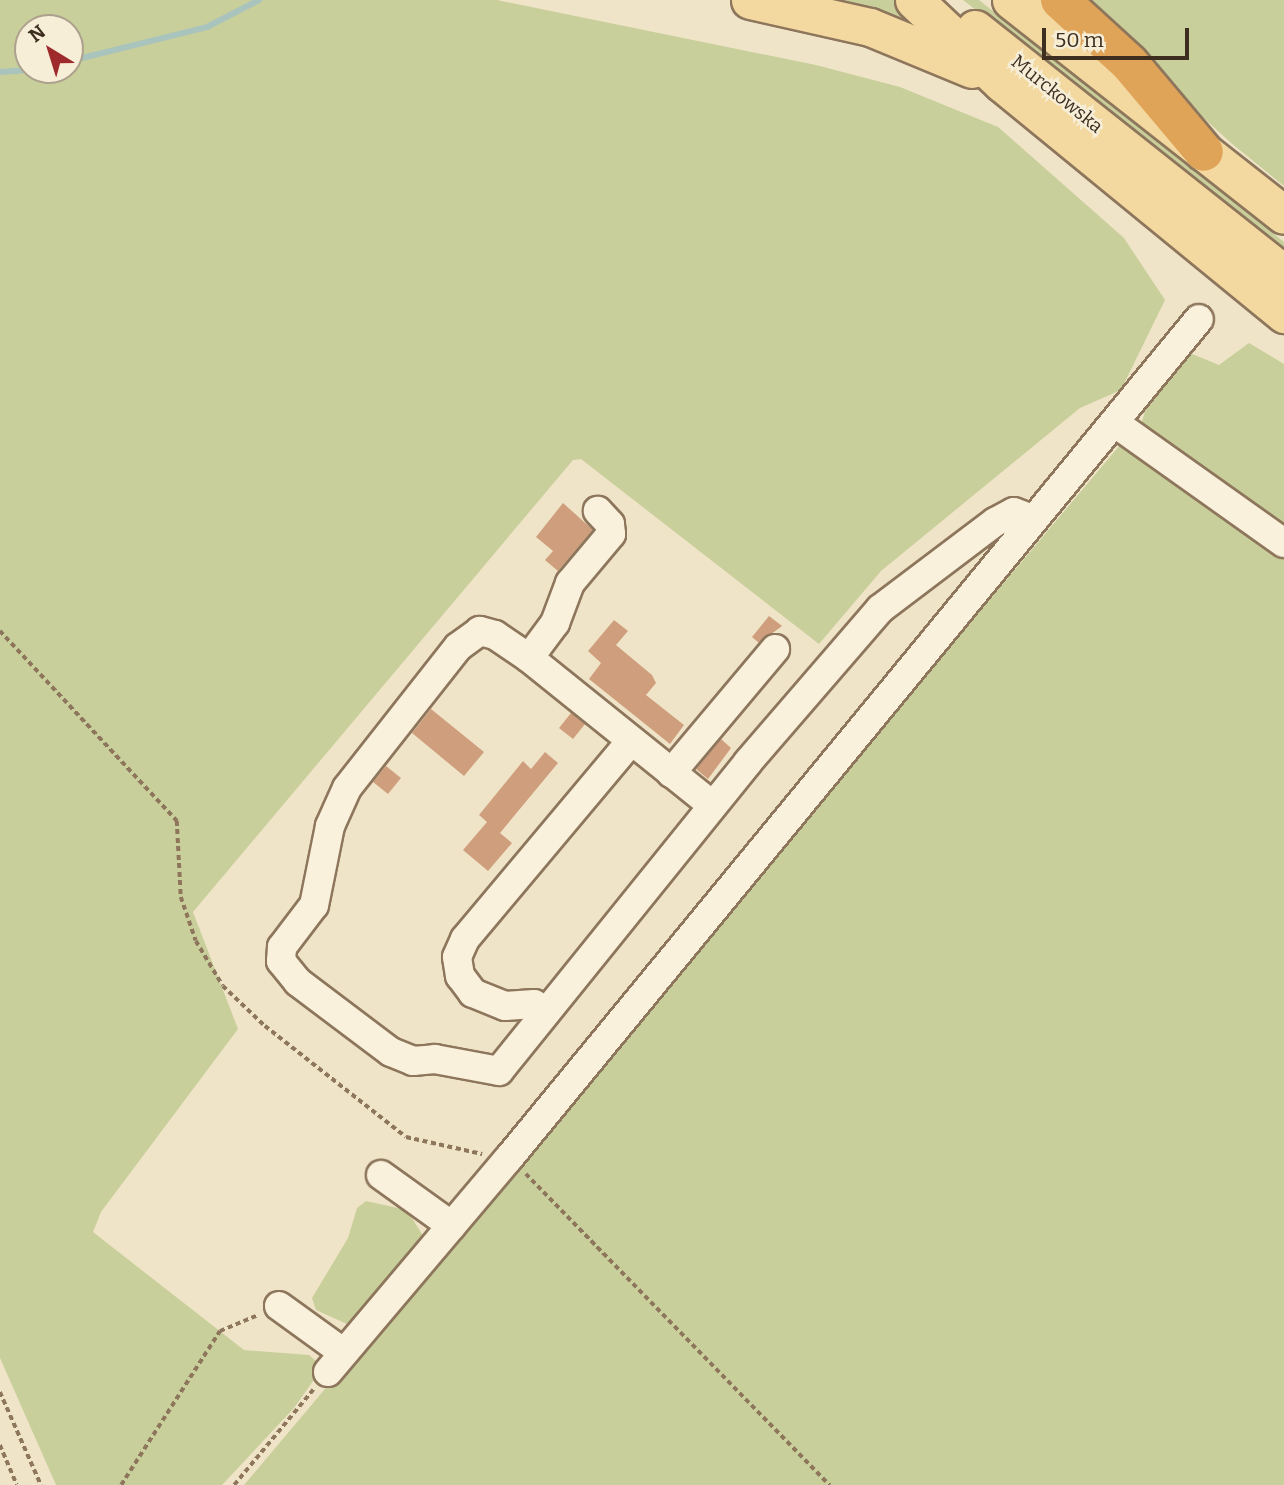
<!DOCTYPE html>
<style>
body{margin:0}
#map{position:relative;width:1284px;height:1485px;overflow:hidden;background:#f0e4c8;font-family:Bitter,serif}
div>[style]{position:absolute}
.green>*{inset:0;background:#c9cf9b}
.stream>*{height:6px;margin:-3px;padding:0 3px;transform-origin:3px;border-radius:3px;background:#a9c4bc}
.building>*{inset:0;background:#cf9f7d}
.path>*{height:3.5px;margin-top:-1.75px;transform-origin:0;background:repeating-linear-gradient(90deg,#8d765c 0 5px,transparent 0 8.5px)}
.roads{filter:drop-shadow(2px 0 #8d765c) drop-shadow(-2px 0 #8d765c) drop-shadow(0 2px #8d765c) drop-shadow(0 -2px #8d765c)}
.minor>*{height:28px;margin:-14px;padding:0 14px;transform-origin:14px;border-radius:14px;background:#faf1dc}
.major>*{height:37px;margin:-18.5px;padding:0 18.5px;transform-origin:18.5px;border-radius:18.5px;background:#f3d9a0}
.highway>*{height:38px;margin:-19px;padding:0 19px;transform-origin:19px;border-radius:19px;background:#e0a458}
span{translate:-50% -50%;white-space:nowrap;text-align:center;line-height:1.15;-webkit-text-stroke:5px #f7eed8;paint-order:stroke}
.street-label{font-size:19px;color:#3d2e20}
.north{position:absolute;left:14px;top:14px;width:70px;height:70px;box-sizing:border-box;background:#f7eed8;border:2px solid #ada18e;border-radius:50%;rotate:322deg;font-size:19px;font-weight:700;line-height:28px;text-align:center;color:#3d2e20}
.north::after{content:'';display:block;margin:auto;width:24px;height:32px;background:#9e2a2b;clip-path:polygon(50% 0,100% 100%,50% 72%,0 100%)}
.scale{position:absolute;left:1042px;top:28px;width:147px;height:32px;box-sizing:border-box;border:4px solid #3d2e20;border-top:0;padding-left:9px;font-size:21px;line-height:24px;white-space:nowrap;color:#3d2e20;-webkit-text-stroke:5px #f7eed8;paint-order:stroke}
</style>
<div id="map">
<div class="green">
<div style="clip-path:polygon(evenodd,0 0,497px 0,816px 65px,900px 87px,998px 127px,1124px 238px,1165px 300px,1121px 390px,1080px 408px,881px 571px,819px 644px,581px 459px,573px 460px,193px 912px,238px 1029px,101px 1212px,93px 1232px,244px 1350px,309px 1355px,323px 1367px,294px 1408px,222px 1485px,56px 1485px,0 1358px,0 0,28px 28px,70px 28px,70px 70px,28px 70px,28px 28px)"></div>
<div style="clip-path:polygon(813px 0,902px 0,955px 48px)"></div>
<div style="clip-path:polygon(963px 0,979px 0,1273px 233px,1284px 242px,1284px 254px)"></div>
<div style="clip-path:polygon(1075px 0,1284px 0,1284px 186px,1231px 143px)"></div>
<div style="clip-path:polygon(1249px 343px,1284px 364px,1284px 1485px,244px 1485px,1125px 439px,1140px 428px,1151px 392px,1185px 351px,1219px 365px)"></div>
<div style="clip-path:polygon(366px 1201px,407px 1210px,430px 1247px,369px 1319px,347px 1324px,316px 1310px,312px 1298px,348px 1238px,357px 1208px)"></div>
</div>
<div class="stream">
<div style="left:70px;top:61px;width:141px;rotate:-13.9deg"></div>
<div style="left:207px;top:27px;width:59px;rotate:-27.4deg"></div>
<div style="left:0;top:72px;width:32px;rotate:-4deg"></div>
</div>
<div class="building">
<div style="clip-path:polygon(563px 503px,593px 530px,558px 571px,545px 560px,553px 551px,536px 537px)"></div>
<div style="clip-path:polygon(769px 616px,782px 626px,759px 643px,752px 637px)"></div>
<div style="clip-path:polygon(614px 620px,628px 631px,616px 645px,652px 675px,656px 683px,646px 695px,684px 725px,670px 744px,589px 679px,601px 663px,588px 651px)"></div>
<div style="clip-path:polygon(431px 709px,484px 752px,464px 776px,412px 733px)"></div>
<div style="clip-path:polygon(571px 713px,585px 724px,573px 739px,559px 728px)"></div>
<div style="clip-path:polygon(721px 739px,731px 748px,708px 779px,696px 769px)"></div>
<div style="clip-path:polygon(545px 752px,558px 763px,500px 833px,512px 843px,488px 871px,463px 850px,487px 822px,479px 815px,523px 761px,531px 769px)"></div>
<div style="clip-path:polygon(386px 766px,401px 778px,388px 794px,373px 782px)"></div>
</div>
<div class="path">
<div style="left:0;top:631px;width:260px;rotate:47deg"></div>
<div style="left:177px;top:821px;width:76px;rotate:87deg"></div>
<div style="left:181px;top:897px;width:46px;rotate:71.2deg"></div>
<div style="left:196px;top:941px;width:52px;rotate:59deg"></div>
<div style="left:223px;top:986px;width:58px;rotate:43.6deg"></div>
<div style="left:265px;top:1026px;width:179px;rotate:38.2deg"></div>
<div style="left:406px;top:1137px;width:78px;rotate:12.6deg"></div>
<div style="left:526px;top:1174px;width:435px;rotate:45.7deg"></div>
<div style="left:0;top:1392px;width:102px;rotate:66.2deg"></div>
<div style="left:0;top:1445px;width:43px;rotate:67deg"></div>
<div style="left:121px;top:1485px;width:183px;rotate:-57.3deg"></div>
<div style="left:220px;top:1331px;width:41px;rotate:-22.8deg"></div>
<div style="left:234px;top:1485px;width:124px;rotate:-50.3deg"></div>
</div>
<div class="roads">
<div class="minor">
<div style="left:1115px;top:423px;width:207px;rotate:35.4deg"></div>
<div style="left:529px;top:658px;width:44px;rotate:-53.4deg"></div>
<div style="left:555px;top:623px;width:43px;rotate:-69.4deg"></div>
<div style="left:570px;top:583px;width:64px;rotate:-50.1deg"></div>
<div style="left:611px;top:534px;width:10px;rotate:-96deg"></div>
<div style="left:610px;top:524px;width:18px;rotate:-133deg"></div>
<div style="left:671px;top:773px;width:162px;rotate:-50deg"></div>
<div style="left:712px;top:805px;width:235px;rotate:-141.2deg"></div>
<div style="left:529px;top:658px;width:41px;rotate:-145.9deg"></div>
<div style="left:495px;top:635px;width:16px;rotate:-165deg"></div>
<div style="left:480px;top:631px;width:27px;rotate:144deg"></div>
<div style="left:458px;top:647px;width:179px;rotate:128.2deg"></div>
<div style="left:347px;top:788px;width:42px;rotate:114.1deg"></div>
<div style="left:330px;top:826px;width:81px;rotate:101.4deg"></div>
<div style="left:314px;top:905px;width:53px;rotate:127.3deg"></div>
<div style="left:282px;top:947px;width:14px;rotate:94deg"></div>
<div style="left:281px;top:961px;width:27px;rotate:51deg"></div>
<div style="left:298px;top:982px;width:116px;rotate:37deg"></div>
<div style="left:391px;top:1052px;width:24px;rotate:22deg"></div>
<div style="left:413px;top:1061px;width:22px;rotate:-5deg"></div>
<div style="left:435px;top:1059px;width:65px;rotate:10.6deg"></div>
<div style="left:499px;top:1071px;width:397px;rotate:-51.1deg"></div>
<div style="left:748px;top:762px;width:202px;rotate:-49.2deg"></div>
<div style="left:880px;top:609px;width:144px;rotate:-37.1deg"></div>
<div style="left:995px;top:522px;width:21px;rotate:-28deg"></div>
<div style="left:1014px;top:512px;width:19px;rotate:21deg"></div>
<div style="left:546px;top:1012px;width:14px;rotate:-146deg"></div>
<div style="left:534px;top:1004px;width:29px;rotate:176deg"></div>
<div style="left:505px;top:1006px;width:35px;rotate:-158deg"></div>
<div style="left:473px;top:993px;width:21px;rotate:-127deg"></div>
<div style="left:460px;top:976px;width:19px;rotate:-99deg"></div>
<div style="left:457px;top:957px;width:20px;rotate:-66deg"></div>
<div style="left:465px;top:939px;width:258px;rotate:-50deg"></div>
<div style="left:381px;top:1175px;width:87px;rotate:35.7deg"></div>
<div style="left:279px;top:1306px;width:80px;rotate:35.9deg"></div>
<div style="left:328px;top:1372px;width:280px;rotate:-49.8deg"></div>
<div style="left:509px;top:1158px;width:1086px;rotate:-50.57deg"></div>
</div>
<div class="major">
<div style="left:750px;top:0;width:123px;rotate:12.7deg"></div>
<div style="left:870px;top:27px;width:110px;rotate:22.4deg"></div>
<div style="left:914px;top:0;width:121px;rotate:43.3deg"></div>
<div style="left:1002px;top:83px;width:365px;rotate:39.3deg"></div>
<div style="left:1011px;top:0;width:347px;rotate:38.2deg"></div>
<div style="left:975px;top:29px;width:394px;rotate:38.4deg"></div>
</div>
<div class="highway">
<div style="left:1060px;top:0;width:93px;rotate:42.4deg"></div>
<div style="left:1129px;top:63px;width:116px;rotate:49.9deg"></div>
</div>
</div>
<div class="street-label">
<span style="left:1057px;top:94px;rotate:39deg">Murckowska</span>
</div>
<div class="north">N</div>
<div class="scale">50 m</div>
</div>
